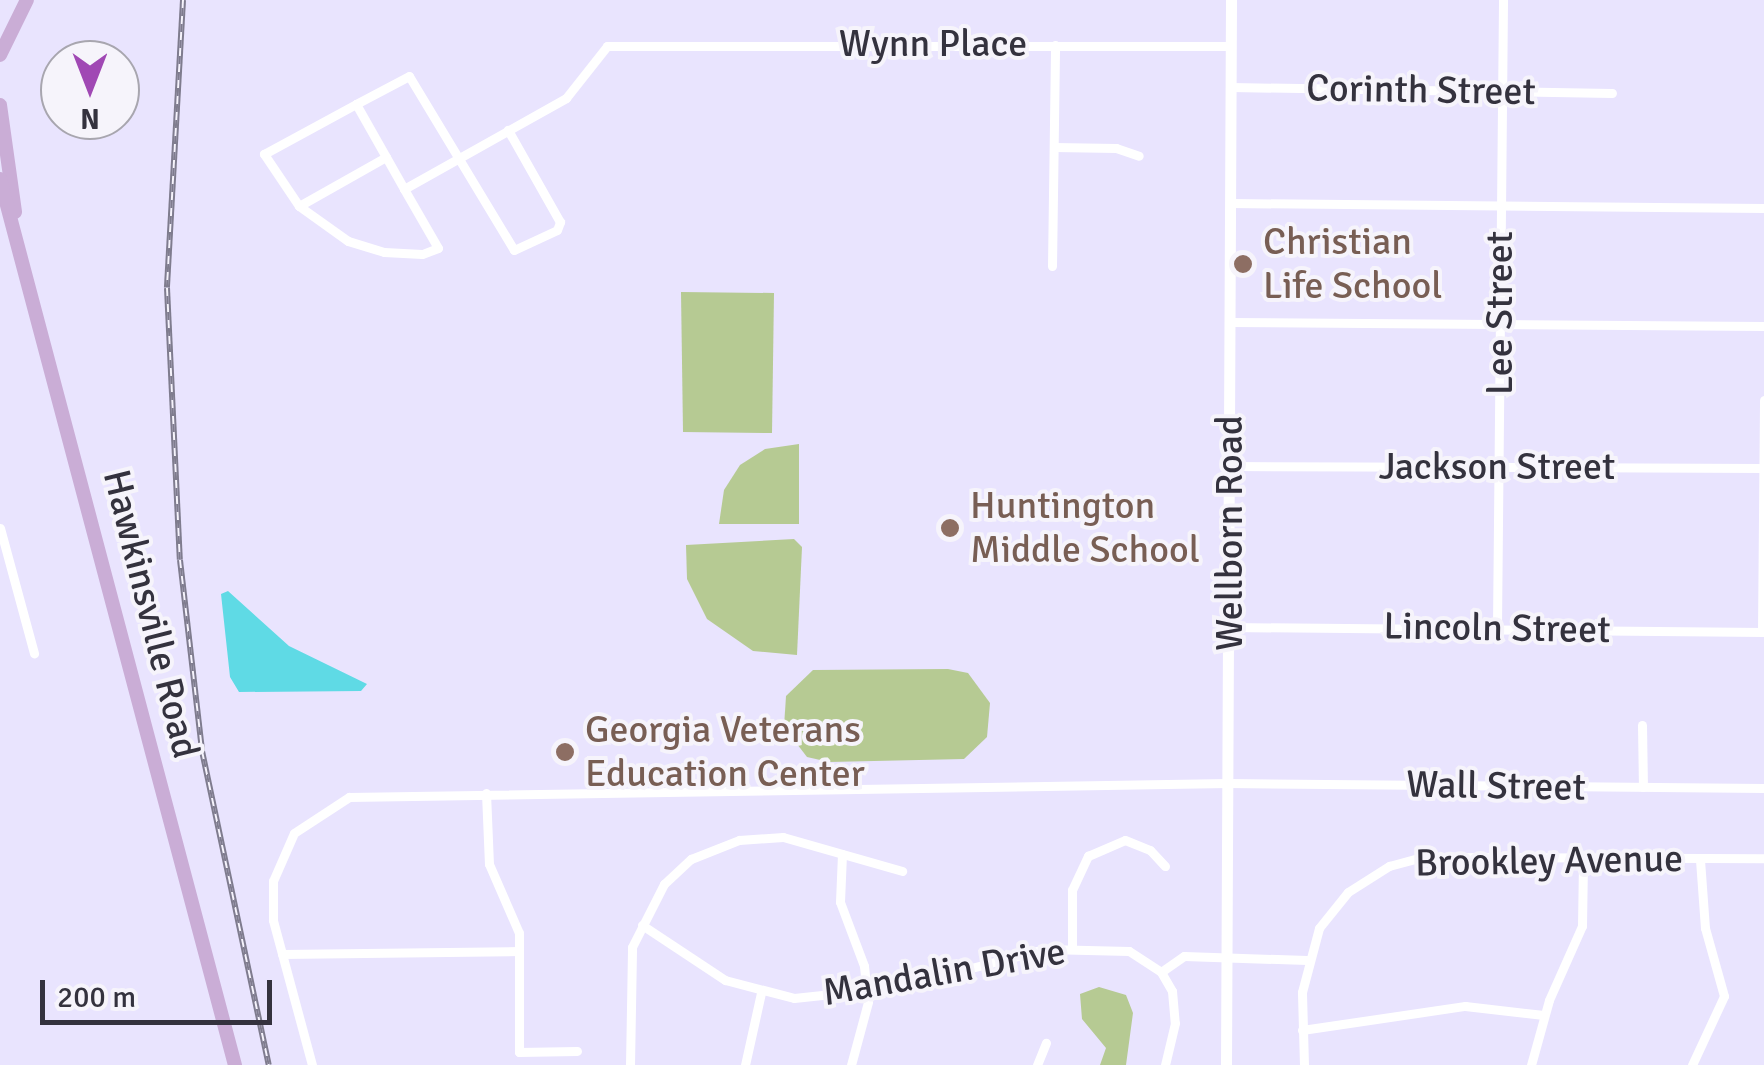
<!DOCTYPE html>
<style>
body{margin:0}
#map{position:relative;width:1764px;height:1065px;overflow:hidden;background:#e9e4fe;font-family:Signika,sans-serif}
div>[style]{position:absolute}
.green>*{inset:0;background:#b6ca93}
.water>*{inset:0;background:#5fdae5}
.minor>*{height:9px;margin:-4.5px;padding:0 4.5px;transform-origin:4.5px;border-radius:4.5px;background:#fff}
.tertiary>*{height:11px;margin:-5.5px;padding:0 5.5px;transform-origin:5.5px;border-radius:5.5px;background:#fff}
.primary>*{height:14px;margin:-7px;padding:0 7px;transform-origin:7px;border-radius:7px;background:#caadd6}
.rail>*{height:6px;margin-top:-3px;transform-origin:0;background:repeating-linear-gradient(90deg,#f6f4fb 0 8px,#7f7c8e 0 16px);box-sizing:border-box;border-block:2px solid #7f7c8e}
.dots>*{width:28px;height:28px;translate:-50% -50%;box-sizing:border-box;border:5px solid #f6f4fb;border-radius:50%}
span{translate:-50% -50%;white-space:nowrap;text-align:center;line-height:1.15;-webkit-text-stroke:8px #f6f4fb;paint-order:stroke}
.street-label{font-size:38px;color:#34323e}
.education-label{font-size:38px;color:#785e54}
.left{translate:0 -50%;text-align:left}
.north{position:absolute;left:40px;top:40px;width:100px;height:100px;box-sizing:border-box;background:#f6f4fb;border:2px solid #a8a6af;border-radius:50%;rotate:180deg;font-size:28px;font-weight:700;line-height:40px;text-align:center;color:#34323e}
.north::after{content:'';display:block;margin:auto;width:35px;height:45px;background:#a048b4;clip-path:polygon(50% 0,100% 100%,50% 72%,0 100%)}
.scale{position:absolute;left:40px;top:980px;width:232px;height:45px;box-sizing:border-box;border:5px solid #34323e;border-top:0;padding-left:12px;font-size:30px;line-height:35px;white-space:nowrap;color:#34323e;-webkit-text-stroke:8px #f6f4fb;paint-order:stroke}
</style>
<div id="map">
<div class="green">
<div style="clip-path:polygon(681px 292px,774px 293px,772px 433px,683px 432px)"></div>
<div style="clip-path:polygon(799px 444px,799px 524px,719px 524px,724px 490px,740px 465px,765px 449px)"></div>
<div style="clip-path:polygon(794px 539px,802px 547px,797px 655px,753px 651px,707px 619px,687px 579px,686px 545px)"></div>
<div style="clip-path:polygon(948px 669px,968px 673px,990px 703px,987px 737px,964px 759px,829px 762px,807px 757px,784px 727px,786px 696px,813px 670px)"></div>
<div style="clip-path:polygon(1099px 987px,1126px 995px,1133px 1013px,1126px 1065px,1100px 1065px,1106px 1048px,1082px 1019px,1080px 994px)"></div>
</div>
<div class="water">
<div style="clip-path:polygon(228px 591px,289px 646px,367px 684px,361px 691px,239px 692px,230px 677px,221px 594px)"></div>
</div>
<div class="minor">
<div style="left:1231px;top:87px;width:381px;rotate:0.9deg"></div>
<div style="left:356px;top:104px;width:60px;rotate:-27.8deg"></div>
<div style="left:409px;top:76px;width:203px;rotate:58.9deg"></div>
<div style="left:514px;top:250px;width:47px;rotate:-24.9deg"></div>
<div style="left:557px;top:230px;width:9px;rotate:-69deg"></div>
<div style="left:560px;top:222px;width:106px;rotate:-119.5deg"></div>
<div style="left:1054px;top:147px;width:62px;rotate:0.9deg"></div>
<div style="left:1116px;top:148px;width:24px;rotate:19deg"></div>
<div style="left:404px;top:189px;width:68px;rotate:60deg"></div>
<div style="left:438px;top:248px;width:17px;rotate:159deg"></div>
<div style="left:422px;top:254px;width:38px;rotate:-177deg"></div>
<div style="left:384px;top:252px;width:38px;rotate:-163deg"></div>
<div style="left:348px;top:241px;width:60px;rotate:-144.5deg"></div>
<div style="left:299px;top:206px;width:63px;rotate:-123.9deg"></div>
<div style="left:264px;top:154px;width:105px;rotate:-28.5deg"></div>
<div style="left:356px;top:104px;width:98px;rotate:60.5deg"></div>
<div style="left:404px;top:189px;width:186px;rotate:-29.3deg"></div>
<div style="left:566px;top:98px;width:66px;rotate:-51.7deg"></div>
<div style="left:607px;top:46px;width:623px"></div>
<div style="left:1231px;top:203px;width:533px;rotate:0.54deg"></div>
<div style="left:299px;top:206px;width:100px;rotate:-29.4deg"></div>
<div style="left:1052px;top:266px;width:221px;rotate:-89.2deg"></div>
<div style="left:1230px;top:322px;width:534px;rotate:0.43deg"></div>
<div style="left:1230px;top:466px;width:534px;rotate:0.21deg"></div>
<div style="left:0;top:528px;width:130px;rotate:74.8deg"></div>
<div style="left:1230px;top:627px;width:534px;rotate:0.54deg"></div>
<div style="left:1497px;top:627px;width:627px;rotate:-89.45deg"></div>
<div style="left:1762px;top:632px;width:232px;rotate:-89.5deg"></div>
<div style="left:1642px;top:725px;width:62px;rotate:89.1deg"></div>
<div style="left:486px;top:793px;width:71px;rotate:87.6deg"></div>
<div style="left:489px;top:864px;width:75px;rotate:66.5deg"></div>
<div style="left:519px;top:933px;width:119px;rotate:90deg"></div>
<div style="left:519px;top:1052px;width:58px;rotate:-1deg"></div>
<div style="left:842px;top:854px;width:48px;rotate:92.4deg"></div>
<div style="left:840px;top:902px;width:68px;rotate:69.4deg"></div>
<div style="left:864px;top:966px;width:36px;rotate:84deg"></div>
<div style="left:868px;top:1002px;width:65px;rotate:105.1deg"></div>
<div style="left:642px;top:925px;width:100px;rotate:33.5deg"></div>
<div style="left:725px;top:980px;width:71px;rotate:14.6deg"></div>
<div style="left:794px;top:998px;width:104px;rotate:-6.1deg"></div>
<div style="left:897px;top:987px;width:153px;rotate:-14.4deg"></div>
<div style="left:1045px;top:949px;width:84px;rotate:1.4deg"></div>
<div style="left:1129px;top:951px;width:38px;rotate:33deg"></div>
<div style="left:1161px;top:972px;width:22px;rotate:60deg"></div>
<div style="left:1172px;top:991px;width:32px;rotate:85deg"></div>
<div style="left:1175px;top:1023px;width:43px;rotate:103.4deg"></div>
<div style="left:1072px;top:947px;width:57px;rotate:-90deg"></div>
<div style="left:1072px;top:890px;width:38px;rotate:-65deg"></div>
<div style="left:1088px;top:856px;width:40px;rotate:-23.4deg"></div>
<div style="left:1125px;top:840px;width:27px;rotate:22deg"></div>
<div style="left:1150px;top:850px;width:22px;rotate:47deg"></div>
<div style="left:282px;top:954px;width:237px;rotate:-0.7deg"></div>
<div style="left:1161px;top:972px;width:28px;rotate:-35deg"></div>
<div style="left:1184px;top:956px;width:123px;rotate:1.9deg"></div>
<div style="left:1302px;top:1030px;width:165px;rotate:-8.4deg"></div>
<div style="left:1465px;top:1006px;width:79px;rotate:6.6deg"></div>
<div style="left:312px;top:1065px;width:150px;rotate:-105.1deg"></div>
<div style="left:273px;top:920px;width:39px;rotate:-90deg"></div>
<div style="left:273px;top:881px;width:52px;rotate:-66.4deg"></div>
<div style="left:294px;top:833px;width:66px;rotate:-33.2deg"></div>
<div style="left:349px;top:797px;width:879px;rotate:-0.91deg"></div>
<div style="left:1228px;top:783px;width:536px;rotate:0.53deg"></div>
<div style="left:630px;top:1065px;width:118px;rotate:-89deg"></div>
<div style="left:632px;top:947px;width:71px;rotate:-63.1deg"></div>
<div style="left:664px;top:884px;width:37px;rotate:-43deg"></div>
<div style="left:691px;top:859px;width:52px;rotate:-21.6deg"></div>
<div style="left:739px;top:840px;width:44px;rotate:-3.9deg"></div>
<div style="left:783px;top:837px;width:124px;rotate:15.9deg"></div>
<div style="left:745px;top:1065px;width:74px;rotate:-77.5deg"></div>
<div style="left:1037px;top:1065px;width:24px;rotate:-68deg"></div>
<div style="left:1304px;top:1065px;width:73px;rotate:-91.6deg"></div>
<div style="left:1302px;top:992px;width:66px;rotate:-75.1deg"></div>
<div style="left:1319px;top:928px;width:46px;rotate:-51.1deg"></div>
<div style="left:1348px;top:892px;width:49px;rotate:-32.4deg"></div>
<div style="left:1389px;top:866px;width:35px;rotate:-15deg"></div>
<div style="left:1423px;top:857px;width:341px;rotate:0.2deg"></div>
<div style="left:1531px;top:1065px;width:67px;rotate:-74.5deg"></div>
<div style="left:1549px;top:1000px;width:81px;rotate:-66deg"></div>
<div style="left:1582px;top:926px;width:67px;rotate:-89.1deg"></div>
<div style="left:1692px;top:1065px;width:76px;rotate:-65.1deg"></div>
<div style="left:1724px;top:996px;width:71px;rotate:-105.6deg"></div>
<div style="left:1705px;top:928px;width:68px;rotate:-94.2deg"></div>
</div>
<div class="tertiary">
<div style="left:1226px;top:1065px;width:1065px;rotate:-89.73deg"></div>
</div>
<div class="primary">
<div style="left:0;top:55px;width:61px;rotate:-63.9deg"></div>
<div style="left:0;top:105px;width:108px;rotate:82deg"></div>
<div style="left:0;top:179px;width:917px;rotate:75.15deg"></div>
</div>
<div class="rail">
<div style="left:183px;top:0;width:288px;rotate:93.2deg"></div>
<div style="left:167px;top:288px;width:272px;rotate:87.3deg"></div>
<div style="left:180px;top:560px;width:192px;rotate:83.4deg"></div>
<div style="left:202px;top:751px;width:321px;rotate:78deg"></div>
</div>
<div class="dots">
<div style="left:1243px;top:264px;background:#8d6e63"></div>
<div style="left:950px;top:528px;background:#8d6e63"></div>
<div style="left:565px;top:752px;background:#8d6e63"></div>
</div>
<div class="street-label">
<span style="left:933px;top:44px">Wynn Place</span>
<span style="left:1421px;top:90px;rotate:1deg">Corinth Street</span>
<span style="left:1500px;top:313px;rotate:-90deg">Lee Street</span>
<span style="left:1497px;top:467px">Jackson Street</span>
<span style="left:1230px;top:533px;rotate:-90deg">Wellborn Road</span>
<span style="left:151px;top:614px;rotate:76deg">Hawkinsville Road</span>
<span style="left:1497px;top:628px;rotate:1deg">Lincoln Street</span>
<span style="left:1496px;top:786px;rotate:1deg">Wall Street</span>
<span style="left:1549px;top:861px;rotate:-1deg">Brookley Avenue</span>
<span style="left:944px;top:972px;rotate:-10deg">Mandalin Drive</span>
</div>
<div class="education-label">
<span class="left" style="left:1263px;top:264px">Christian<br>Life School</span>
<span class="left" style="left:970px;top:528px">Huntington<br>Middle School</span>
<span class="left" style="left:585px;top:752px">Georgia Veterans<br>Education Center</span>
</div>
<div class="north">N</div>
<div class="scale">200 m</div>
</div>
